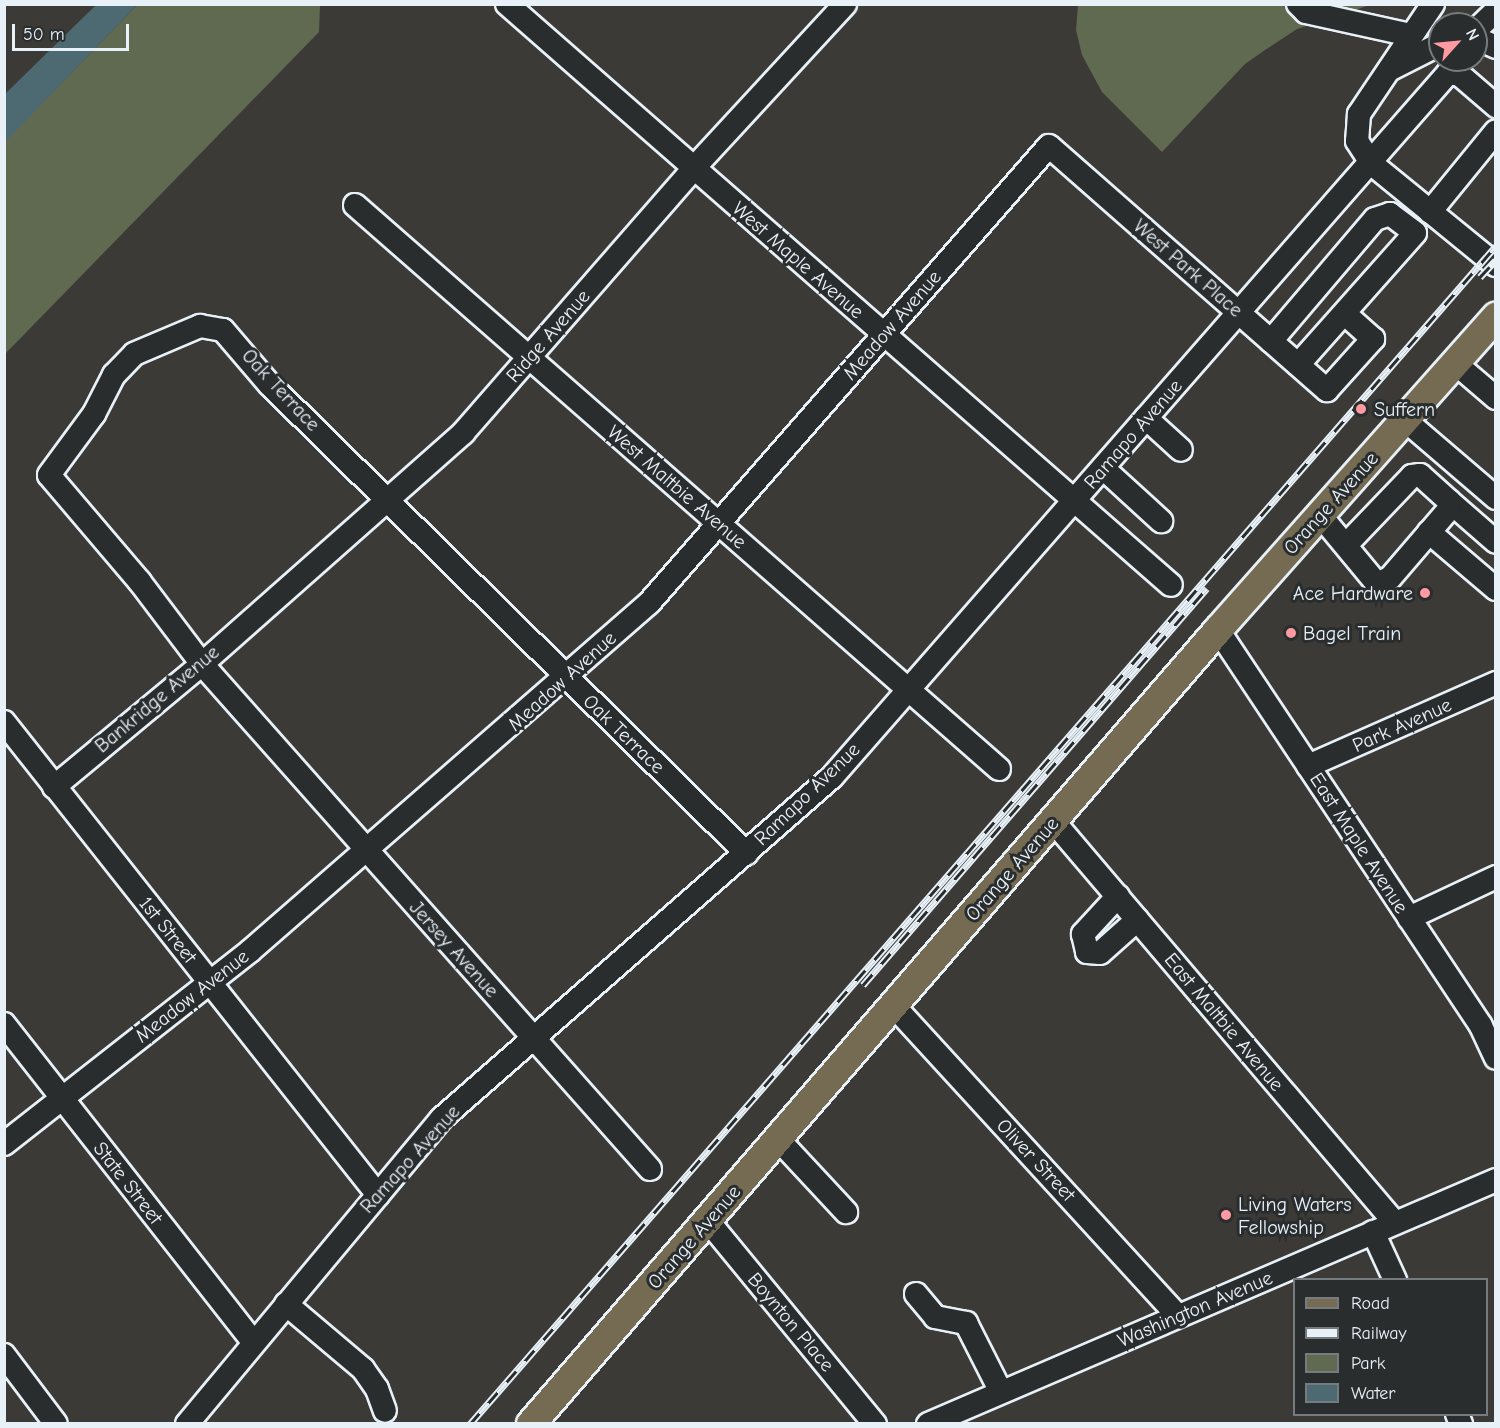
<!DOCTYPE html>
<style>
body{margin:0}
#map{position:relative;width:1500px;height:1428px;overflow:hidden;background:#3c3a37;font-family:"Comic Neue",sans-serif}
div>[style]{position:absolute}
.green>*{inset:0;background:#606a50}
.water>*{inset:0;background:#4d6972}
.roads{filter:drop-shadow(2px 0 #e8f1f8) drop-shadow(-2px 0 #e8f1f8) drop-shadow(0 2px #e8f1f8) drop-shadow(0 -2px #e8f1f8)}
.minor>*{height:22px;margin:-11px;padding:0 11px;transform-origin:11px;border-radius:11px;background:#2a2d2e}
.major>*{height:28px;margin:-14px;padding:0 14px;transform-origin:14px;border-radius:14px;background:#746b52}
.rail>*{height:7px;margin-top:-3.5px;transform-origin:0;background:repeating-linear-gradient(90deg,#2a2d2e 0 14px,#e8f1f8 0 28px);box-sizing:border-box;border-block:2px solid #e8f1f8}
.dots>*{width:16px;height:16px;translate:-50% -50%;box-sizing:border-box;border:3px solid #2a2d2e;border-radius:50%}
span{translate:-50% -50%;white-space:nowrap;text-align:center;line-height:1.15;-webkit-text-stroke:6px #2a2d2e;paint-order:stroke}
.street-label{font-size:20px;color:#e8f1f8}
.poi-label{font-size:20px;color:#e8f1f8}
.left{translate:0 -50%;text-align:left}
.right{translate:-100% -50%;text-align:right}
.frame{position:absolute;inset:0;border:6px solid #e8f1f8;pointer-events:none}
.legend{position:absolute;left:1293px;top:1278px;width:195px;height:138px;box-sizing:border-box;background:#2a2d2e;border:2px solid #767b7f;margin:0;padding:8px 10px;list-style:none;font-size:18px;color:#e8f1f8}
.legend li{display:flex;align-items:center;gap:12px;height:30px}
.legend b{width:30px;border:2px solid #767b7f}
.north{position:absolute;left:1428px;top:12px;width:60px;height:60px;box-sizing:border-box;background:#2a2d2e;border:2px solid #767b7f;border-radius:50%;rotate:63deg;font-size:16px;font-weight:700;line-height:24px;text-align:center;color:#e8f1f8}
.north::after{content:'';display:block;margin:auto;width:21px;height:27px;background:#ff9aa2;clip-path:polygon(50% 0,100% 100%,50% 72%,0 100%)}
.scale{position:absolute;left:12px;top:24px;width:117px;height:27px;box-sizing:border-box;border:3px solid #e8f1f8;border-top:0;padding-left:8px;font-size:18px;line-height:21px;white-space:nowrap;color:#e8f1f8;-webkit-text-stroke:4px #2a2d2e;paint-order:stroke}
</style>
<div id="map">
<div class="green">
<div style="clip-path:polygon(137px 5px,320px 5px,319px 32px,5px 354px,4px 142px)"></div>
<div style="clip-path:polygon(1078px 5px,1370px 5px,1297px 29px,1265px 50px,1245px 64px,1162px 152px,1102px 92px,1082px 55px,1076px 30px)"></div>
</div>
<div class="water">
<div style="clip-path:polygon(96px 5px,137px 5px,5px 142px,5px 94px)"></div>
</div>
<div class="roads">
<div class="minor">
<div style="left:507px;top:4px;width:882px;rotate:41.19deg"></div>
<div style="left:1298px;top:4px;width:11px;rotate:45deg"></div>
<div style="left:1306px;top:12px;width:107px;rotate:12.4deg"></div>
<div style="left:1433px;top:4px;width:133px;rotate:123.9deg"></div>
<div style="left:1359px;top:114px;width:27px;rotate:94deg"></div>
<div style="left:1357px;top:141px;width:27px;rotate:57deg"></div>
<div style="left:1372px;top:164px;width:160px;rotate:39.2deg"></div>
<div style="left:1476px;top:30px;width:28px;rotate:-44deg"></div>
<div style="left:1476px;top:38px;width:22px;rotate:24deg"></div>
<div style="left:1389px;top:70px;width:57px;rotate:-27deg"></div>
<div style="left:355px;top:205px;width:856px;rotate:41.21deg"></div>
<div style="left:1430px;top:212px;width:104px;rotate:-50.8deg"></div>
<div style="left:1271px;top:341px;width:160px;rotate:-49.6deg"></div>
<div style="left:1375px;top:219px;width:16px;rotate:-18deg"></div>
<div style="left:1390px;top:214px;width:31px;rotate:37deg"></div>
<div style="left:1415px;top:233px;width:176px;rotate:131.6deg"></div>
<div style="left:1455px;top:363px;width:54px;rotate:40.5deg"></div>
<div style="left:1146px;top:418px;width:47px;rotate:42.4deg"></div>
<div style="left:1405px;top:420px;width:120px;rotate:40.6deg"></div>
<div style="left:1103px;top:468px;width:79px;rotate:42.4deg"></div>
<div style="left:1449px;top:501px;width:62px;rotate:41.1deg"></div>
<div style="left:1320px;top:515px;width:89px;rotate:50.4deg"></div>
<div style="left:1377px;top:584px;width:14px;rotate:-25deg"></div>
<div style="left:1390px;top:578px;width:92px;rotate:-49.4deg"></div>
<div style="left:1450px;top:508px;width:7px;rotate:-98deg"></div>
<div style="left:1449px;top:501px;width:39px;rotate:-138deg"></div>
<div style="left:1420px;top:475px;width:8px;rotate:173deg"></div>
<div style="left:1412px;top:476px;width:95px;rotate:133.7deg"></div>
<div style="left:1429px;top:532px;width:88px;rotate:40.4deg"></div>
<div style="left:1218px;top:630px;width:475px;rotate:56.4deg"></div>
<div style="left:1481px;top:1026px;width:35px;rotate:65deg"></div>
<div style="left:4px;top:722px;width:603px;rotate:51.67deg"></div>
<div style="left:1308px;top:766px;width:206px;rotate:-23.8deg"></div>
<div style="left:54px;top:787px;width:192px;rotate:-39.7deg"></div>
<div style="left:202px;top:664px;width:349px;rotate:-41.5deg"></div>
<div style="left:463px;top:433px;width:350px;rotate:-48.9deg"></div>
<div style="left:693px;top:169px;width:224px;rotate:-47.3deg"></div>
<div style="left:1054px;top:822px;width:526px;rotate:49.62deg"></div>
<div style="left:1118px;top:896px;width:52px;rotate:132.6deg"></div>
<div style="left:1083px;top:934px;width:18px;rotate:77deg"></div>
<div style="left:1087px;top:952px;width:13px;rotate:4deg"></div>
<div style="left:1100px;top:953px;width:50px;rotate:-41.7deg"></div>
<div style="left:1409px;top:918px;width:96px;rotate:-25.2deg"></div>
<div style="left:893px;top:1005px;width:422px;rotate:47.5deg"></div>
<div style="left:4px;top:1024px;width:404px;rotate:51.9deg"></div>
<div style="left:778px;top:1139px;width:100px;rotate:47deg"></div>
<div style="left:4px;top:1144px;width:313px;rotate:-38.1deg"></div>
<div style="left:250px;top:951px;width:529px;rotate:-41.09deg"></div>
<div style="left:649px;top:603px;width:607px;rotate:-48.81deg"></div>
<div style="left:1049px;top:146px;width:370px;rotate:41.3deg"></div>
<div style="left:1327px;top:390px;width:69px;rotate:-48deg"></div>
<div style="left:1373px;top:339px;width:38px;rotate:-138deg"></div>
<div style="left:650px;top:1169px;width:675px;rotate:-131.58deg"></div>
<div style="left:202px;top:664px;width:103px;rotate:-127.1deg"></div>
<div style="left:140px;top:582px;width:140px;rotate:-130.4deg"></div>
<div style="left:49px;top:475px;width:76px;rotate:-53.6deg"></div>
<div style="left:94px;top:414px;width:44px;rotate:-62.9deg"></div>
<div style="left:114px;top:375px;width:29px;rotate:-46deg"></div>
<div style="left:134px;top:354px;width:72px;rotate:-23deg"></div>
<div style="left:200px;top:326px;width:23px;rotate:10deg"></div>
<div style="left:223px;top:330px;width:72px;rotate:49.5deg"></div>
<div style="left:270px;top:385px;width:668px;rotate:44.51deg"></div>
<div style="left:708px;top:1221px;width:263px;rotate:50.6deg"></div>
<div style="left:1373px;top:1232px;width:53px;rotate:65.4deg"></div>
<div style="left:916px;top:1294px;width:30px;rotate:50deg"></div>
<div style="left:935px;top:1317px;width:32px;rotate:11deg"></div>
<div style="left:966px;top:1323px;width:77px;rotate:63.1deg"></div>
<div style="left:286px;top:1304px;width:101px;rotate:40.2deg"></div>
<div style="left:363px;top:1369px;width:24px;rotate:55deg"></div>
<div style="left:377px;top:1389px;width:23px;rotate:70deg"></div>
<div style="left:4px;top:1355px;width:86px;rotate:53deg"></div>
<div style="left:1457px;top:1414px;width:11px;rotate:68deg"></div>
<div style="left:187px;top:1424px;width:397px;rotate:-50.2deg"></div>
<div style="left:441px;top:1119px;width:519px;rotate:-41.18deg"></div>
<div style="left:832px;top:777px;width:935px;rotate:-48.81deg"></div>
<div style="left:1448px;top:73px;width:12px;rotate:9deg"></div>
<div style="left:1460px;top:75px;width:48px;rotate:40.7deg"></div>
<div style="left:928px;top:1424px;width:618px;rotate:-23.25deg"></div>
</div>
<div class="major">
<div style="left:531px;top:1424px;width:1050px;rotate:-49.13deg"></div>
<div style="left:1218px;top:630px;width:419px;rotate:-48.4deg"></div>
</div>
</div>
<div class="rail">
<div style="left:1480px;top:277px;width:23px;rotate:-47deg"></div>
<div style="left:863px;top:985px;width:525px;rotate:-49.09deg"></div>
<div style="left:470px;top:1424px;width:1562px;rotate:-48.95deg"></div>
</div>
<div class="dots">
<div style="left:1361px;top:409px;background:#ff9aa2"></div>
<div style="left:1425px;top:593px;background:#ff9aa2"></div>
<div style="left:1291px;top:633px;background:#ff9aa2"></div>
<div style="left:1226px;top:1215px;background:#ff9aa2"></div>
</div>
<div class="street-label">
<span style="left:798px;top:260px;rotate:41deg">West Maple Avenue</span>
<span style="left:1188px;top:268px;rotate:41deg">West Park Place</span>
<span style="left:892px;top:325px;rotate:-49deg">Meadow Avenue</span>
<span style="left:548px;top:336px;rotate:-49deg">Ridge Avenue</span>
<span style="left:281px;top:390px;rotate:47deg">Oak Terrace</span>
<span style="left:1133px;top:434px;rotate:-49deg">Ramapo Avenue</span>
<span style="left:677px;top:487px;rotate:41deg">West Maltbie Avenue</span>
<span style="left:1331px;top:503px;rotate:-48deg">Orange Avenue</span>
<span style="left:562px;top:681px;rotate:-42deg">Meadow Avenue</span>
<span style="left:157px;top:699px;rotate:-40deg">Bankridge Avenue</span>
<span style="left:1402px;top:725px;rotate:-24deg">Park Avenue</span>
<span style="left:624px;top:734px;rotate:44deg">Oak Terrace</span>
<span style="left:807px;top:794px;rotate:-44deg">Ramapo Avenue</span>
<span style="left:1359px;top:843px;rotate:57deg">East Maple Avenue</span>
<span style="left:1012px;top:869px;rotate:-49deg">Orange Avenue</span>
<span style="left:168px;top:930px;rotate:51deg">1st Street</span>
<span style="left:454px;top:949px;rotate:48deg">Jersey Avenue</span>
<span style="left:192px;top:996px;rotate:-38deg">Meadow Avenue</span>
<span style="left:1224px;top:1022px;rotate:50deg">East Maltbie Avenue</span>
<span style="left:410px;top:1159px;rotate:-48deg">Ramapo Avenue</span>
<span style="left:1036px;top:1160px;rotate:47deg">Oliver Street</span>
<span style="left:128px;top:1183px;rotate:52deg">State Street</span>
<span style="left:694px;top:1237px;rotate:-49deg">Orange Avenue</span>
<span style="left:1195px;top:1309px;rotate:-23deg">Washington Avenue</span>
<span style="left:791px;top:1322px;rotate:50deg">Boynton Place</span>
</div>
<div class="poi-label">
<span class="left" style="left:1374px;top:409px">Suffern</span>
<span class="right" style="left:1413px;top:593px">Ace Hardware</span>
<span class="left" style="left:1303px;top:633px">Bagel Train</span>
<span class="left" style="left:1238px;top:1216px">Living Waters<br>Fellowship</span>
</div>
<div class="frame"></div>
<ul class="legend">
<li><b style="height:8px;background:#746b52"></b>Road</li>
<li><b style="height:8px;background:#e8f1f8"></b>Railway</li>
<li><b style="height:16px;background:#606a50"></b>Park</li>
<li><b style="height:16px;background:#4d6972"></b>Water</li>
</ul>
<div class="north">N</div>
<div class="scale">50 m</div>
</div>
